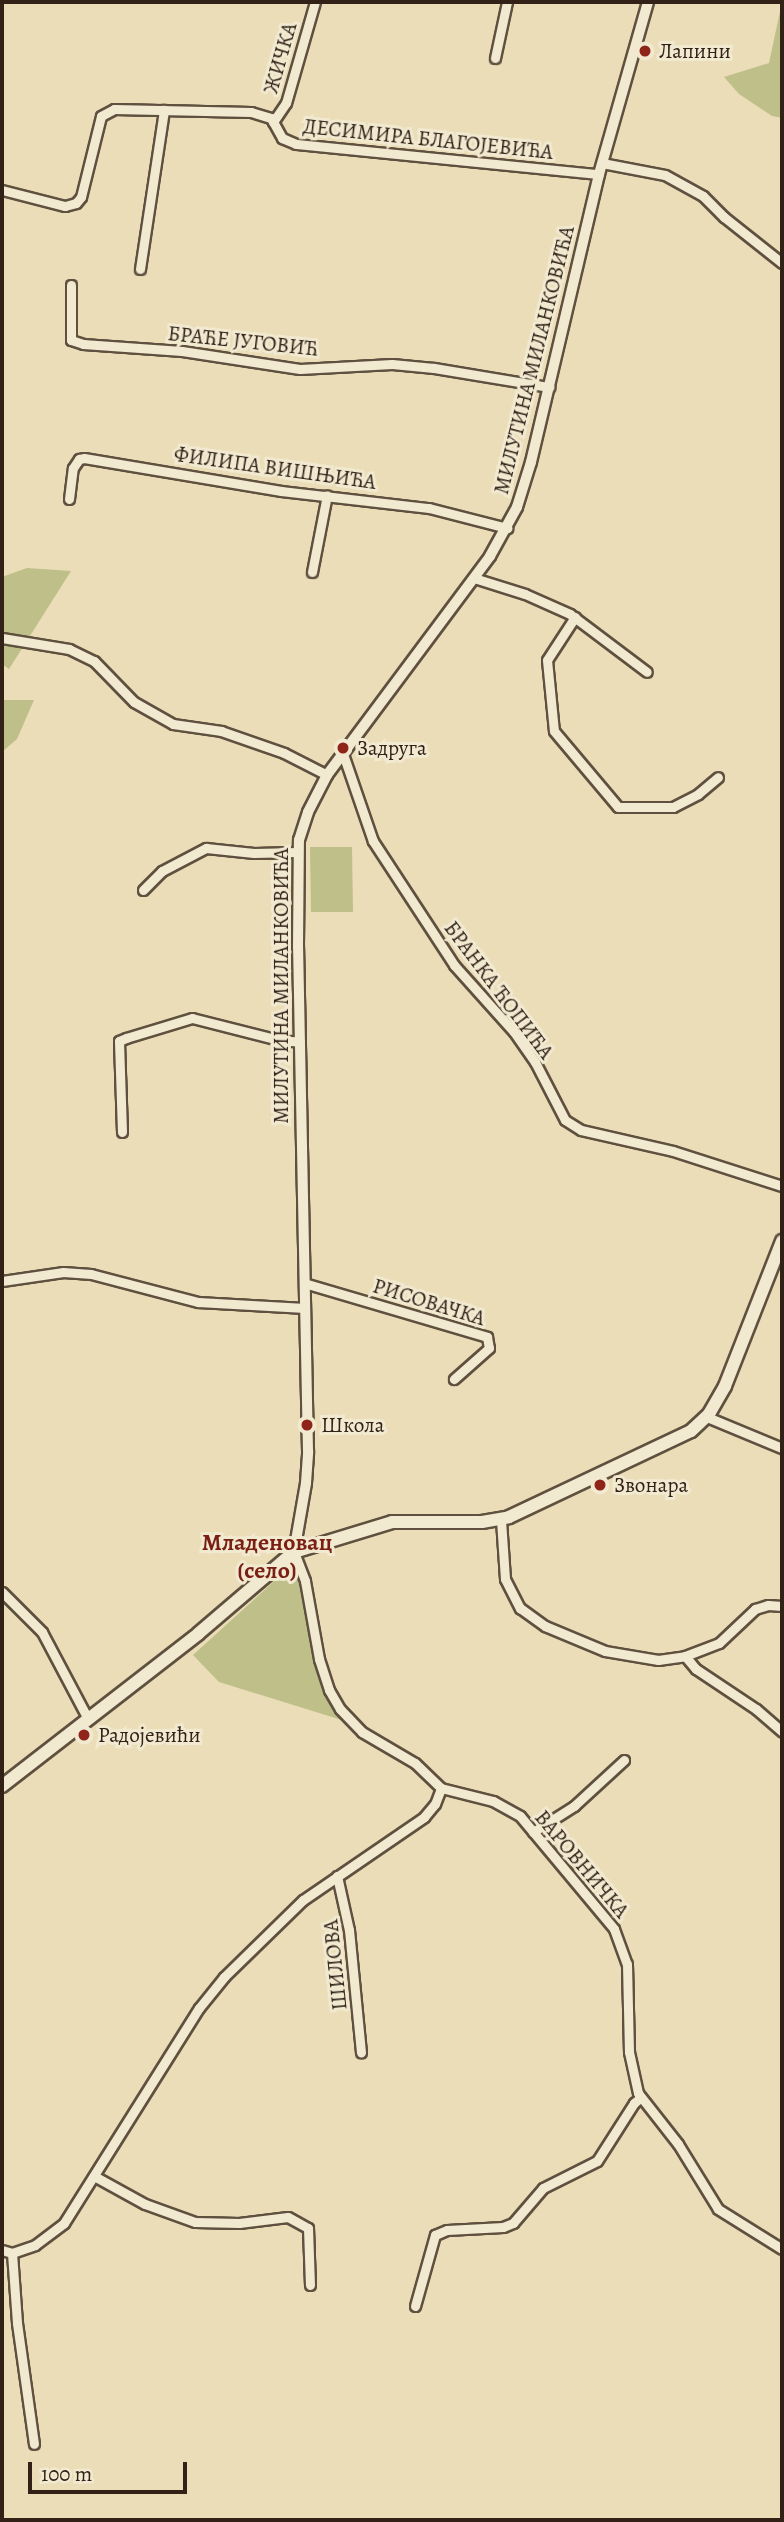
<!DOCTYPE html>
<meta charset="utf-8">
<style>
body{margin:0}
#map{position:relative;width:784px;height:2522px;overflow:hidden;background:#eaddb7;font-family:Alegreya,serif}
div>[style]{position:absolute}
.green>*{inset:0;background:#bfbf89}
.roads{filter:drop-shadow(2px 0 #5f503f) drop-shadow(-2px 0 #5f503f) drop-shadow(0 2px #5f503f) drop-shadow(0 -2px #5f503f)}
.minor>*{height:9px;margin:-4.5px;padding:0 4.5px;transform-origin:4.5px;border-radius:4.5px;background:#f1e9d0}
.tertiary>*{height:10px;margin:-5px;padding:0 5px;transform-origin:5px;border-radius:5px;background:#f1e9d0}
.secondary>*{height:12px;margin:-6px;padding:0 6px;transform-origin:6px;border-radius:6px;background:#f1e9d0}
.dots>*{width:19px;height:19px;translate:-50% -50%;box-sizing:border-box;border:4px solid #f1e9d0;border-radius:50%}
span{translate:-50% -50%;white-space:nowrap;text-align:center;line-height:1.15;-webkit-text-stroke:6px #f1e9d0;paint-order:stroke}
.poi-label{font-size:21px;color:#312117}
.left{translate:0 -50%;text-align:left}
.street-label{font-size:21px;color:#312117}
.quarter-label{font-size:24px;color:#7a1f14;font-weight:700}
.frame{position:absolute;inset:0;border:4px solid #312117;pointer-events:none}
.scale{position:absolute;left:28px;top:2462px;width:159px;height:32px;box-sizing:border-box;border:4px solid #312117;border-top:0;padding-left:9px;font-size:21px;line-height:24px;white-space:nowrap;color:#312117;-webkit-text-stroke:5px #f1e9d0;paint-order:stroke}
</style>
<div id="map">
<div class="green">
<div style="clip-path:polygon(782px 2px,782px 118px,772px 116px,739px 94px,724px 77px,769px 63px)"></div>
<div style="clip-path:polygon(27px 568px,71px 571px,9px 669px,2px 664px,2px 577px)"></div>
<div style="clip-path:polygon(2px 700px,34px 700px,17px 739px,2px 752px)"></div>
<div style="clip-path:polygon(310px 847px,352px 847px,353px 912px,311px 912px)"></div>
<div style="clip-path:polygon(293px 1564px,305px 1601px,310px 1644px,322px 1682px,348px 1722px,219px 1682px,193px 1655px)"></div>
</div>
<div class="roads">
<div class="minor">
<div style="left:495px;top:58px;width:57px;rotate:-77.9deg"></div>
<div style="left:273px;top:122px;width:23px;rotate:-56deg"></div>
<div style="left:286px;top:103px;width:105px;rotate:-74deg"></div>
<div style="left:602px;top:163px;width:64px;rotate:10.8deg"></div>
<div style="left:665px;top:175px;width:43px;rotate:28.9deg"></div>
<div style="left:703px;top:196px;width:30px;rotate:45deg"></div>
<div style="left:724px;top:217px;width:74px;rotate:38.4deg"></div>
<div style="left:2px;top:190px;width:65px;rotate:14.3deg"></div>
<div style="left:65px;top:206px;width:11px;rotate:-15deg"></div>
<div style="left:76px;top:203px;width:8px;rotate:-50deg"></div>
<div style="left:81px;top:197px;width:83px;rotate:-76.1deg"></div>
<div style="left:101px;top:116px;width:15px;rotate:-28deg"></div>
<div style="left:114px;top:109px;width:137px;rotate:1.3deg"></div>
<div style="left:251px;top:112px;width:21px;rotate:17deg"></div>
<div style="left:271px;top:118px;width:23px;rotate:61deg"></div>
<div style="left:282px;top:138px;width:15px;rotate:23deg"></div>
<div style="left:296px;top:144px;width:304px;rotate:5.7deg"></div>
<div style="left:140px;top:269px;width:161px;rotate:-81.4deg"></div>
<div style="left:71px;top:285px;width:55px;rotate:90deg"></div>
<div style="left:71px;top:340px;width:13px;rotate:18deg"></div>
<div style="left:83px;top:344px;width:99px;rotate:4deg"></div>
<div style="left:182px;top:351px;width:119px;rotate:8.7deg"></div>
<div style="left:300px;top:369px;width:92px;rotate:-3.1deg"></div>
<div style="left:392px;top:364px;width:42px;rotate:5.4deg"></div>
<div style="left:434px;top:368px;width:117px;rotate:9.4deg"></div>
<div style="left:69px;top:499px;width:31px;rotate:-83deg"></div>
<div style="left:73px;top:468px;width:11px;rotate:-56deg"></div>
<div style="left:79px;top:459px;width:5px;rotate:-11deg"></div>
<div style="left:84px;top:458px;width:200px;rotate:9.5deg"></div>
<div style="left:281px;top:491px;width:149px;rotate:6.6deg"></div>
<div style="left:429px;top:508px;width:81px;rotate:14.4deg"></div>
<div style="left:312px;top:572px;width:78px;rotate:-79deg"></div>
<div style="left:474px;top:578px;width:53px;rotate:17.4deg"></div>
<div style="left:525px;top:594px;width:49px;rotate:24deg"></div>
<div style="left:570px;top:614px;width:96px;rotate:37deg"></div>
<div style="left:575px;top:617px;width:51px;rotate:123.1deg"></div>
<div style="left:547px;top:660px;width:71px;rotate:84.4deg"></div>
<div style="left:554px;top:731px;width:99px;rotate:49.9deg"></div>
<div style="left:618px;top:807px;width:55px"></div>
<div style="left:673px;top:807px;width:28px;rotate:-27deg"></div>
<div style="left:698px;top:794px;width:26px;rotate:-40deg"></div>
<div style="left:2px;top:638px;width:68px;rotate:9.3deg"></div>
<div style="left:69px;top:649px;width:28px;rotate:26deg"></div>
<div style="left:94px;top:661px;width:57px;rotate:45.7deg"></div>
<div style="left:134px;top:702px;width:45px;rotate:29.4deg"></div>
<div style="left:173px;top:724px;width:49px;rotate:8.3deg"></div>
<div style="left:221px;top:731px;width:67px;rotate:19.2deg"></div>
<div style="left:284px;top:753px;width:48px;rotate:27.1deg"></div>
<div style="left:343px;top:754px;width:92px;rotate:71deg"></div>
<div style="left:373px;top:841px;width:148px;rotate:56.8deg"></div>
<div style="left:454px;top:965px;width:90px;rotate:48.2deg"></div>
<div style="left:514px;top:1032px;width:37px;rotate:55deg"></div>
<div style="left:535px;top:1062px;width:65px;rotate:62.7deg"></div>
<div style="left:565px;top:1120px;width:19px;rotate:32deg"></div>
<div style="left:581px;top:1130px;width:94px;rotate:12.9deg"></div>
<div style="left:673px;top:1151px;width:114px;rotate:17.8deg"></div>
<div style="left:143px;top:890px;width:27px;rotate:-45deg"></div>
<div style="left:162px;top:871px;width:50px;rotate:-27.6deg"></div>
<div style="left:206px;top:848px;width:48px;rotate:5.9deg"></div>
<div style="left:254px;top:853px;width:43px;rotate:-1.3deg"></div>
<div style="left:122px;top:1132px;width:91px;rotate:-91.9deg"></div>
<div style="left:119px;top:1041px;width:8px;rotate:-23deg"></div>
<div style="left:126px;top:1038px;width:69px;rotate:-16.9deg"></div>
<div style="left:192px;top:1018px;width:90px;rotate:14.2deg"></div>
<div style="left:279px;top:1040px;width:21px;rotate:5deg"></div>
<div style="left:2px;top:1281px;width:62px;rotate:-8.4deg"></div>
<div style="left:63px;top:1272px;width:28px;rotate:4deg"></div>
<div style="left:91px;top:1274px;width:111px;rotate:14.7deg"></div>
<div style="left:198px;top:1302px;width:107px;rotate:3.2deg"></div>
<div style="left:304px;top:1283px;width:191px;rotate:16.4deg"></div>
<div style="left:487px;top:1337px;width:11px;rotate:80deg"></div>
<div style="left:489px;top:1348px;width:47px;rotate:138.5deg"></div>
<div style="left:707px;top:1417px;width:81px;rotate:22.5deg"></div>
<div style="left:501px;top:1520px;width:59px;rotate:86.1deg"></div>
<div style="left:505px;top:1579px;width:33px;rotate:63deg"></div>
<div style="left:520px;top:1608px;width:31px;rotate:36deg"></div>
<div style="left:545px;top:1626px;width:65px;rotate:22.6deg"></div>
<div style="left:605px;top:1651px;width:54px;rotate:9.6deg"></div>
<div style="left:658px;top:1660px;width:27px;rotate:-8deg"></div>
<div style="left:685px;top:1656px;width:36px;rotate:-21deg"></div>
<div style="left:719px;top:1643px;width:50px;rotate:-43.4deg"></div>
<div style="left:755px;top:1609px;width:14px;rotate:-17deg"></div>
<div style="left:768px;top:1605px;width:14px;rotate:4deg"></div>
<div style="left:294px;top:1552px;width:31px;rotate:69deg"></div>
<div style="left:305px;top:1581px;width:79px;rotate:79.8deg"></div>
<div style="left:319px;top:1659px;width:33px;rotate:72deg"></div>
<div style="left:329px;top:1690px;width:22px;rotate:60deg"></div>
<div style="left:340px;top:1709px;width:32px;rotate:46deg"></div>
<div style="left:362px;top:1732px;width:61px;rotate:30.3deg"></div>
<div style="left:415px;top:1763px;width:36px;rotate:44deg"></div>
<div style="left:441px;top:1788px;width:54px;rotate:14deg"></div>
<div style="left:493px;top:1801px;width:31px;rotate:29deg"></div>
<div style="left:520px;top:1816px;width:147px;rotate:50.2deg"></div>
<div style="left:614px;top:1929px;width:37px;rotate:70deg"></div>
<div style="left:627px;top:1964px;width:88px;rotate:88.7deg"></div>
<div style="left:629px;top:2052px;width:42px;rotate:77.6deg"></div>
<div style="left:638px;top:2093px;width:65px;rotate:51.9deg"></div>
<div style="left:678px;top:2144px;width:76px;rotate:58.4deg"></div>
<div style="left:718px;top:2209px;width:75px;rotate:32deg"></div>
<div style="left:2px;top:1592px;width:57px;rotate:45deg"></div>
<div style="left:42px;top:1632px;width:98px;rotate:62.1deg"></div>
<div style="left:685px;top:1656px;width:17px;rotate:50deg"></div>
<div style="left:696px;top:1669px;width:72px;rotate:33.7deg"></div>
<div style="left:756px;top:1709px;width:35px;rotate:41deg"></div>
<div style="left:533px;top:1832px;width:49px;rotate:-32.4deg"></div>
<div style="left:574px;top:1806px;width:68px;rotate:-42.6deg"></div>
<div style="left:337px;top:1876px;width:55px;rotate:77.5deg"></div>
<div style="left:349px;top:1930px;width:123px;rotate:84.4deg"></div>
<div style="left:94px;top:2176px;width:58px;rotate:28.8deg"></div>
<div style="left:145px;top:2204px;width:53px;rotate:19.8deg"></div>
<div style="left:195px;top:2222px;width:44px;rotate:1.3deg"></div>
<div style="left:239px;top:2223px;width:49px;rotate:-7deg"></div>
<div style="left:288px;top:2217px;width:23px;rotate:29deg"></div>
<div style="left:308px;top:2228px;width:57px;rotate:88deg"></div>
<div style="left:2px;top:2250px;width:10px;rotate:17deg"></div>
<div style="left:12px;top:2253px;width:24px;rotate:-19deg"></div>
<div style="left:35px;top:2245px;width:36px;rotate:-37deg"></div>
<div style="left:64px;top:2223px;width:254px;rotate:-57.9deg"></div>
<div style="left:199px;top:2008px;width:40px;rotate:-51deg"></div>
<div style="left:224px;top:1977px;width:110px;rotate:-44.3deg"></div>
<div style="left:303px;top:1900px;width:147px;rotate:-34.4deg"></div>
<div style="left:424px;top:1817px;width:17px;rotate:-50deg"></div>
<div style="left:435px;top:1804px;width:17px;rotate:-69deg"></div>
<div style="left:12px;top:2253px;width:70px;rotate:85.9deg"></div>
<div style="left:17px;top:2323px;width:122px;rotate:82deg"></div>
<div style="left:415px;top:2306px;width:74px;rotate:-74.3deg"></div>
<div style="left:435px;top:2235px;width:13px;rotate:-23deg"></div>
<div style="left:447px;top:2230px;width:56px;rotate:-3.1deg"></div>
<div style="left:503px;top:2227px;width:11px;rotate:-22deg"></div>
<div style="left:513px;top:2223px;width:46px;rotate:-49.4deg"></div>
<div style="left:543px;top:2188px;width:60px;rotate:-26.6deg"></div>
<div style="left:597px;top:2161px;width:69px;rotate:-57.5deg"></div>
<div style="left:634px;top:2103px;width:8px;rotate:-40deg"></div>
</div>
<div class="tertiary">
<div style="left:294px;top:1552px;width:70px;rotate:-80.1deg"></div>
<div style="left:306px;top:1483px;width:32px;rotate:-86deg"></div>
<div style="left:308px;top:1451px;width:505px;rotate:-91.13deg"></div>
<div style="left:298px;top:946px;width:106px;rotate:-89.5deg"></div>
<div style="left:299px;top:840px;width:29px;rotate:-72deg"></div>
<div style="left:308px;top:812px;width:42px;rotate:-62.8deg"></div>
<div style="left:327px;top:775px;width:273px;rotate:-53.3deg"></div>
<div style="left:490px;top:556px;width:56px;rotate:-61.1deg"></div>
<div style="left:517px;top:507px;width:47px;rotate:-72.7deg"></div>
<div style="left:531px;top:462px;width:296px;rotate:-76.7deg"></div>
<div style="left:599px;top:174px;width:179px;rotate:-74.1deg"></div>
</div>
<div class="secondary">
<div style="left:2px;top:1786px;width:249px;rotate:-37.8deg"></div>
<div style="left:199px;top:1633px;width:125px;rotate:-40.5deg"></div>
<div style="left:294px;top:1552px;width:102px;rotate:-17deg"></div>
<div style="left:392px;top:1522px;width:90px"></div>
<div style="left:482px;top:1522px;width:27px;rotate:-10deg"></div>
<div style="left:509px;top:1517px;width:201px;rotate:-25.3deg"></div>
<div style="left:691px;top:1431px;width:25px;rotate:-43deg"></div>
<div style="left:709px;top:1414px;width:32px;rotate:-60deg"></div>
<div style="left:725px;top:1386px;width:156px;rotate:-68.5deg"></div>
</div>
</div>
<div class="dots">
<div style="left:645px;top:51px;background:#8f2418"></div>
<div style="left:343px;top:748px;background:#8f2418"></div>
<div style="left:307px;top:1425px;background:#8f2418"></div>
<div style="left:600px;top:1485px;background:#8f2418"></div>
<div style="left:84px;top:1735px;background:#8f2418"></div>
</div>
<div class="poi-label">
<span class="left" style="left:659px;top:51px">Лапини</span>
<span class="left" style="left:357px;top:748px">Задруга</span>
<span class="left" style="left:321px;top:1425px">Школа</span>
<span class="left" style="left:614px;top:1485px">Звонара</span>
<span class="left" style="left:98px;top:1735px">Радојевићи</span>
</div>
<div class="street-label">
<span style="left:280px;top:58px;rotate:-74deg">ЖИЧКА</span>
<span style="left:428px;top:139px;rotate:6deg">ДЕСИМИРА БЛАГОЈЕВИЋА</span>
<span style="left:243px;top:341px;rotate:6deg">БРАЋЕ ЈУГОВИЋ</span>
<span style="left:534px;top:360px;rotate:-76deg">МИЛУТИНА МИЛАНКОВИЋА</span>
<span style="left:275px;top:468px;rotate:8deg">ФИЛИПА ВИШЊИЋА</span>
<span style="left:281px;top:986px;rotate:-90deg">МИЛУТИНА МИЛАНКОВИЋА</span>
<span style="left:499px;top:990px;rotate:53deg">БРАНКА ЋОПИЋА</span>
<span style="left:429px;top:1302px;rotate:17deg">РИСОВАЧКА</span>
<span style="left:582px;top:1864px;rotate:50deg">ВАРОВНИЧКА</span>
<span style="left:335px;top:1965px;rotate:-96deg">ШИЛОВА</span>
</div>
<div class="quarter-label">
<span style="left:267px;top:1557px">Младеновац<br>(село)</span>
</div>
<div class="frame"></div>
<div class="scale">100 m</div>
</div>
